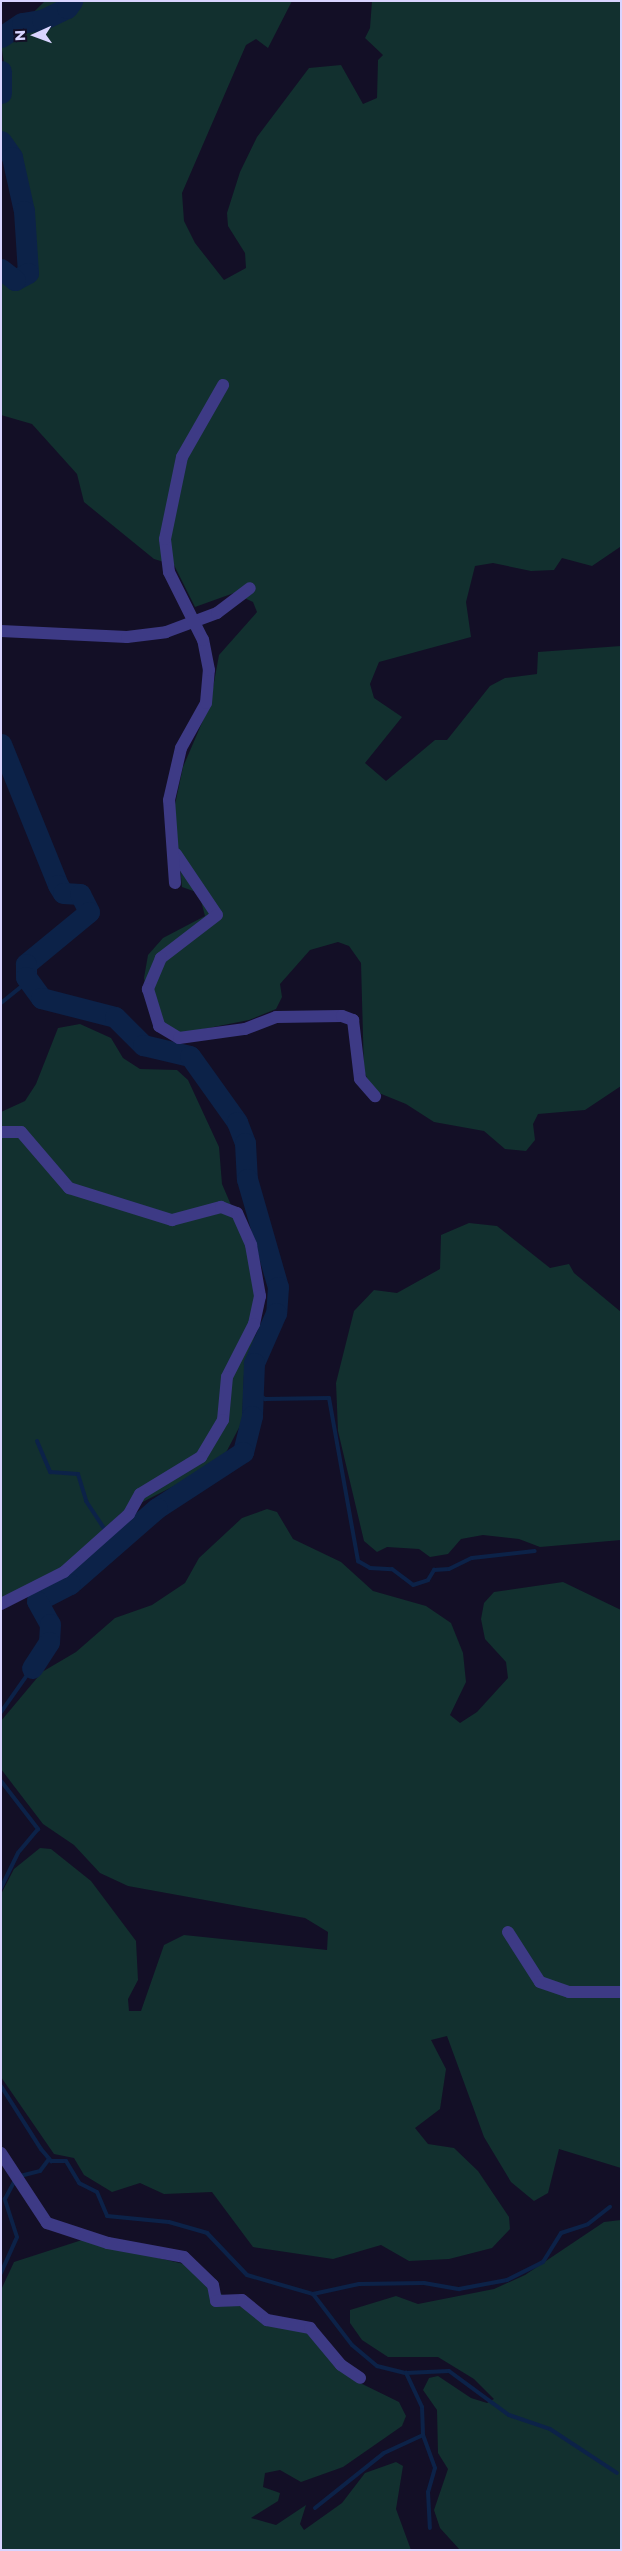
<!DOCTYPE html>
<style>
body{margin:0}
#map{position:relative;width:622px;height:2551px;overflow:hidden;background:#130f26;font-family:Montserrat,sans-serif}
div>[style]{position:absolute}
.green>*{inset:0;background:#12302f}
.stream>*{height:4px;margin:-2px;padding:0 2px;transform-origin:2px;border-radius:2px;background:#0c2248}
.river>*{height:21px;margin:-10.5px;padding:0 10.5px;transform-origin:10.5px;border-radius:10.5px;background:#0c2248}
.minor>*{height:12px;margin:-6px;padding:0 6px;transform-origin:6px;border-radius:6px;background:#3d3a85}
span{translate:-50% -50%;white-space:nowrap;text-align:center;line-height:1.15;-webkit-text-stroke:5px #130f26;paint-order:stroke}
.frame{position:absolute;inset:0;border:2px solid #d9d4ff;pointer-events:none}
.north{position:absolute;left:10px;top:10px;width:50px;height:50px;-webkit-text-stroke:4px #130f26;paint-order:stroke;rotate:268deg;font-size:14px;font-weight:700;line-height:20px;text-align:center;color:#d9d4ff}
.north::after{content:'';display:block;margin:auto;width:18px;height:22px;background:#d9d4ff;clip-path:polygon(50% 0,100% 100%,50% 72%,0 100%)}
</style>
<div id="map">
<div class="green">
<div style="clip-path:polygon(45px 1px,292px 1px,268px 48px,256px 39px,246px 45px,182px 193px,184px 221px,195px 243px,224px 280px,246px 268px,245px 253px,228px 226px,227px 213px,240px 172px,257px 137px,309px 68px,341px 65px,363px 104px,377px 98px,378px 60px,383px 55px,365px 38px,370px 28px,372px 1px,621px 1px,620px 547px,592px 566px,562px 558px,554px 570px,531px 571px,493px 563px,475px 566px,466px 602px,471px 637px,379px 662px,370px 684px,374px 698px,402px 717px,365px 763px,386px 781px,435px 740px,447px 740px,490px 686px,505px 678px,537px 674px,538px 652px,621px 646px,621px 1086px,585px 1110px,538px 1114px,533px 1124px,535px 1140px,526px 1151px,505px 1149px,484px 1131px,434px 1122px,406px 1104px,374px 1091px,364px 1072px,361px 963px,349px 946px,338px 942px,310px 950px,280px 984px,282px 997px,276px 1009px,249px 1020px,178px 1034px,167px 1028px,148px 1003px,144px 978px,148px 955px,163px 938px,205px 916px,199px 893px,182px 887px,174px 809px,183px 767px,210px 704px,219px 655px,257px 612px,253px 602px,234px 593px,195px 607px,174px 565px,154px 559px,84px 502px,77px 474px,32px 424px,1px 415px,1px 276px,19px 287px,32px 271px,27px 201px,13px 153px,1px 134px,1px 102px,8px 89px,1px 44px)"></div>
<div style="clip-path:polygon(80px 1024px,111px 1038px,123px 1058px,140px 1069px,177px 1070px,188px 1080px,219px 1147px,222px 1184px,240px 1226px,264px 1305px,244px 1374px,242px 1422px,221px 1462px,121px 1513px,67px 1565px,1px 1598px,1px 1112px,25px 1101px,36px 1084px,58px 1028px)"></div>
<div style="clip-path:polygon(469px 1223px,497px 1226px,550px 1268px,569px 1264px,574px 1273px,621px 1312px,621px 1540px,540px 1547px,519px 1539px,483px 1535px,461px 1539px,448px 1554px,430px 1557px,419px 1549px,387px 1547px,377px 1552px,364px 1541px,338px 1431px,336px 1383px,354px 1311px,374px 1290px,397px 1293px,440px 1269px,441px 1235px)"></div>
<div style="clip-path:polygon(267px 1509px,277px 1512px,293px 1539px,341px 1562px,373px 1591px,426px 1606px,451px 1623px,463px 1653px,466px 1682px,450px 1715px,460px 1723px,477px 1712px,508px 1678px,506px 1662px,485px 1639px,481px 1619px,484px 1603px,494px 1592px,563px 1582px,621px 1610px,621px 2168px,559px 2149px,548px 2193px,534px 2201px,511px 2182px,484px 2137px,447px 2036px,431px 2040px,446px 2069px,440px 2109px,415px 2128px,428px 2144px,454px 2148px,478px 2171px,509px 2217px,510px 2229px,492px 2248px,449px 2259px,409px 2261px,381px 2245px,333px 2259px,253px 2247px,212px 2192px,164px 2194px,140px 2183px,112px 2192px,84px 2175px,74px 2158px,54px 2154px,1px 2077px,1px 1894px,14px 1869px,40px 1848px,51px 1849px,91px 1881px,136px 1941px,138px 1980px,128px 1999px,129px 2011px,141px 2011px,164px 1945px,184px 1935px,327px 1950px,328px 1932px,305px 1918px,128px 1886px,100px 1873px,74px 1845px,43px 1824px,1px 1769px,1px 1721px,42px 1672px,76px 1652px,115px 1618px,152px 1605px,185px 1583px,199px 1558px,242px 1518px)"></div>
<div style="clip-path:polygon(621px 2220px,621px 2550px,460px 2550px,440px 2528px,434px 2510px,448px 2469px,438px 2453px,437px 2410px,423px 2390px,429px 2378px,438px 2376px,471px 2398px,487px 2403px,494px 2399px,474px 2379px,438px 2357px,388px 2357px,362px 2340px,350px 2323px,350px 2310px,396px 2296px,418px 2304px,494px 2289px,525px 2275px,604px 2222px)"></div>
<div style="clip-path:polygon(82px 2240px,184px 2264px,234px 2304px,307px 2331px,350px 2378px,399px 2402px,406px 2416px,402px 2426px,343px 2467px,301px 2482px,280px 2470px,265px 2473px,263px 2487px,280px 2493px,278px 2501px,251px 2518px,276px 2525px,306px 2505px,300px 2524px,304px 2530px,342px 2503px,365px 2473px,396px 2462px,403px 2466px,396px 2509px,411px 2550px,1px 2550px,1px 2290px,14px 2262px)"></div>
</div>
<div class="stream">
<div style="left:1px;top:1003px;width:36px;rotate:-39deg"></div>
<div style="left:251px;top:1390px;width:17px;rotate:33deg"></div>
<div style="left:265px;top:1399px;width:64px;rotate:-0.9deg"></div>
<div style="left:329px;top:1398px;width:166px;rotate:79.9deg"></div>
<div style="left:358px;top:1561px;width:14px;rotate:30deg"></div>
<div style="left:370px;top:1568px;width:22px;rotate:3deg"></div>
<div style="left:392px;top:1569px;width:26px;rotate:37deg"></div>
<div style="left:413px;top:1585px;width:16px;rotate:-18deg"></div>
<div style="left:428px;top:1580px;width:12px;rotate:-59deg"></div>
<div style="left:434px;top:1570px;width:15px;rotate:-4deg"></div>
<div style="left:449px;top:1569px;width:25px;rotate:-26deg"></div>
<div style="left:472px;top:1558px;width:63px;rotate:-6.3deg"></div>
<div style="left:37px;top:1441px;width:34px;rotate:67deg"></div>
<div style="left:50px;top:1472px;width:28px;rotate:4deg"></div>
<div style="left:78px;top:1474px;width:28px;rotate:73deg"></div>
<div style="left:86px;top:1501px;width:49px;rotate:56.6deg"></div>
<div style="left:1px;top:1712px;width:54px;rotate:-54.8deg"></div>
<div style="left:1px;top:1781px;width:61px;rotate:52.4deg"></div>
<div style="left:38px;top:1829px;width:31px;rotate:130deg"></div>
<div style="left:18px;top:1853px;width:39px;rotate:116deg"></div>
<div style="left:1px;top:2086px;width:75px;rotate:57.6deg"></div>
<div style="left:41px;top:2149px;width:16px;rotate:50deg"></div>
<div style="left:51px;top:2161px;width:15px"></div>
<div style="left:66px;top:2161px;width:26px;rotate:59deg"></div>
<div style="left:79px;top:2183px;width:20px;rotate:27deg"></div>
<div style="left:97px;top:2192px;width:26px;rotate:67deg"></div>
<div style="left:107px;top:2216px;width:62px;rotate:5.5deg"></div>
<div style="left:169px;top:2222px;width:40px;rotate:16deg"></div>
<div style="left:207px;top:2233px;width:58px;rotate:46.4deg"></div>
<div style="left:247px;top:2275px;width:69px;rotate:16.1deg"></div>
<div style="left:313px;top:2294px;width:47px;rotate:-12.3deg"></div>
<div style="left:359px;top:2284px;width:65px;rotate:-0.9deg"></div>
<div style="left:424px;top:2283px;width:36px;rotate:10deg"></div>
<div style="left:459px;top:2289px;width:49px;rotate:-10.6deg"></div>
<div style="left:507px;top:2280px;width:40px;rotate:-26.6deg"></div>
<div style="left:543px;top:2262px;width:34px;rotate:-58deg"></div>
<div style="left:561px;top:2233px;width:28px;rotate:-18deg"></div>
<div style="left:588px;top:2224px;width:28px;rotate:-38deg"></div>
<div style="left:20px;top:2176px;width:21px;rotate:-14deg"></div>
<div style="left:40px;top:2171px;width:15px;rotate:-53deg"></div>
<div style="left:1px;top:2273px;width:39px;rotate:-66deg"></div>
<div style="left:17px;top:2237px;width:40px;rotate:-108deg"></div>
<div style="left:5px;top:2199px;width:21px;rotate:-62deg"></div>
<div style="left:313px;top:2294px;width:64px;rotate:52.6deg"></div>
<div style="left:352px;top:2345px;width:33px;rotate:40deg"></div>
<div style="left:377px;top:2366px;width:30px;rotate:14deg"></div>
<div style="left:406px;top:2373px;width:43px;rotate:-2.7deg"></div>
<div style="left:449px;top:2371px;width:74px;rotate:36.3deg"></div>
<div style="left:509px;top:2415px;width:43px;rotate:18.9deg"></div>
<div style="left:550px;top:2429px;width:80px;rotate:33.3deg"></div>
<div style="left:423px;top:2435px;width:35px;rotate:70deg"></div>
<div style="left:435px;top:2468px;width:25px;rotate:106deg"></div>
<div style="left:428px;top:2492px;width:36px;rotate:87deg"></div>
<div style="left:315px;top:2508px;width:88px;rotate:-38.6deg"></div>
<div style="left:384px;top:2453px;width:43px;rotate:-24.8deg"></div>
<div style="left:423px;top:2435px;width:28px;rotate:-92deg"></div>
<div style="left:422px;top:2407px;width:38px;rotate:-115deg"></div>
</div>
<div class="river">
<div style="left:1px;top:37px;width:25px;rotate:-34deg"></div>
<div style="left:22px;top:23px;width:20px;rotate:-9deg"></div>
<div style="left:42px;top:20px;width:28px;rotate:-26deg"></div>
<div style="left:67px;top:8px;width:9px;rotate:-54deg"></div>
<div style="left:1px;top:71px;width:22px;rotate:90deg"></div>
<div style="left:1px;top:141px;width:19px;rotate:55deg"></div>
<div style="left:12px;top:157px;width:55px;rotate:77.5deg"></div>
<div style="left:24px;top:211px;width:62px;rotate:86.3deg"></div>
<div style="left:28px;top:273px;width:15px;rotate:152deg"></div>
<div style="left:15px;top:280px;width:18px;rotate:-142deg"></div>
<div style="left:1px;top:744px;width:152px;rotate:68deg"></div>
<div style="left:58px;top:885px;width:9px;rotate:58deg"></div>
<div style="left:63px;top:893px;width:17px;rotate:3deg"></div>
<div style="left:80px;top:894px;width:20px;rotate:63deg"></div>
<div style="left:89px;top:912px;width:82px;rotate:140.5deg"></div>
<div style="left:26px;top:964px;width:13px;rotate:90deg"></div>
<div style="left:26px;top:977px;width:26px;rotate:54deg"></div>
<div style="left:41px;top:998px;width:76px;rotate:14.4deg"></div>
<div style="left:115px;top:1017px;width:40px;rotate:45deg"></div>
<div style="left:143px;top:1045px;width:48px;rotate:13.2deg"></div>
<div style="left:190px;top:1056px;width:81px;rotate:54.5deg"></div>
<div style="left:237px;top:1122px;width:22px;rotate:69deg"></div>
<div style="left:245px;top:1143px;width:36px;rotate:87deg"></div>
<div style="left:247px;top:1179px;width:112px;rotate:74deg"></div>
<div style="left:278px;top:1287px;width:26px;rotate:94deg"></div>
<div style="left:276px;top:1313px;width:55px;rotate:113.7deg"></div>
<div style="left:254px;top:1363px;width:53px;rotate:92.2deg"></div>
<div style="left:252px;top:1416px;width:37px;rotate:104deg"></div>
<div style="left:243px;top:1452px;width:103px;rotate:146.9deg"></div>
<div style="left:157px;top:1508px;width:116px;rotate:138.9deg"></div>
<div style="left:70px;top:1584px;width:37px;rotate:153deg"></div>
<div style="left:37px;top:1601px;width:26px;rotate:61deg"></div>
<div style="left:50px;top:1624px;width:18px;rotate:93deg"></div>
<div style="left:49px;top:1642px;width:31px;rotate:123deg"></div>
</div>
<div class="minor">
<div style="left:1px;top:631px;width:126px;rotate:2.7deg"></div>
<div style="left:127px;top:637px;width:39px;rotate:-7deg"></div>
<div style="left:166px;top:632px;width:54px;rotate:-20.4deg"></div>
<div style="left:217px;top:613px;width:41px;rotate:-37.1deg"></div>
<div style="left:176px;top:854px;width:73px;rotate:56.1deg"></div>
<div style="left:217px;top:915px;width:71px;rotate:142.5deg"></div>
<div style="left:161px;top:958px;width:34px;rotate:113deg"></div>
<div style="left:148px;top:989px;width:39px;rotate:73deg"></div>
<div style="left:159px;top:1026px;width:23px;rotate:31deg"></div>
<div style="left:179px;top:1038px;width:67px;rotate:-7.8deg"></div>
<div style="left:245px;top:1029px;width:33px;rotate:-21deg"></div>
<div style="left:276px;top:1017px;width:66px;rotate:-0.9deg"></div>
<div style="left:342px;top:1016px;width:12px;rotate:20deg"></div>
<div style="left:353px;top:1020px;width:59px;rotate:83.2deg"></div>
<div style="left:360px;top:1079px;width:23px;rotate:49deg"></div>
<div style="left:175px;top:883px;width:83px;rotate:-94.1deg"></div>
<div style="left:169px;top:800px;width:53px;rotate:-77deg"></div>
<div style="left:181px;top:748px;width:51px;rotate:-60.9deg"></div>
<div style="left:206px;top:703px;width:33px;rotate:-85deg"></div>
<div style="left:209px;top:670px;width:31px;rotate:-101deg"></div>
<div style="left:203px;top:640px;width:76px;rotate:-116.6deg"></div>
<div style="left:169px;top:572px;width:33px;rotate:-97deg"></div>
<div style="left:165px;top:539px;width:84px;rotate:-78.3deg"></div>
<div style="left:182px;top:457px;width:83px;rotate:-60.3deg"></div>
<div style="left:1px;top:1132px;width:20px"></div>
<div style="left:21px;top:1132px;width:74px;rotate:49.4deg"></div>
<div style="left:69px;top:1188px;width:108px;rotate:17.3deg"></div>
<div style="left:172px;top:1220px;width:51px;rotate:-14.9deg"></div>
<div style="left:221px;top:1207px;width:17px;rotate:21deg"></div>
<div style="left:237px;top:1213px;width:35px;rotate:66deg"></div>
<div style="left:251px;top:1245px;width:52px;rotate:80deg"></div>
<div style="left:260px;top:1296px;width:29px;rotate:102deg"></div>
<div style="left:254px;top:1324px;width:59px;rotate:117deg"></div>
<div style="left:227px;top:1377px;width:43px;rotate:95.3deg"></div>
<div style="left:223px;top:1420px;width:43px;rotate:120.7deg"></div>
<div style="left:201px;top:1457px;width:71px;rotate:148.8deg"></div>
<div style="left:140px;top:1494px;width:23px;rotate:119deg"></div>
<div style="left:129px;top:1514px;width:87px;rotate:138.3deg"></div>
<div style="left:64px;top:1572px;width:71px;rotate:153.1deg"></div>
<div style="left:508px;top:1932px;width:59px;rotate:57.4deg"></div>
<div style="left:540px;top:1982px;width:31px;rotate:19deg"></div>
<div style="left:569px;top:1992px;width:52px"></div>
<div style="left:1px;top:2153px;width:84px;rotate:56.7deg"></div>
<div style="left:47px;top:2223px;width:64px;rotate:18.2deg"></div>
<div style="left:108px;top:2243px;width:77px;rotate:10.4deg"></div>
<div style="left:184px;top:2257px;width:40px;rotate:44deg"></div>
<div style="left:213px;top:2285px;width:16px;rotate:79deg"></div>
<div style="left:216px;top:2301px;width:26px;rotate:-2deg"></div>
<div style="left:242px;top:2300px;width:32px;rotate:39deg"></div>
<div style="left:267px;top:2320px;width:44px;rotate:10.5deg"></div>
<div style="left:310px;top:2328px;width:48px;rotate:50deg"></div>
<div style="left:341px;top:2365px;width:23px;rotate:34deg"></div>
</div>
<div class="frame"></div>
<div class="north">N</div>
</div>
